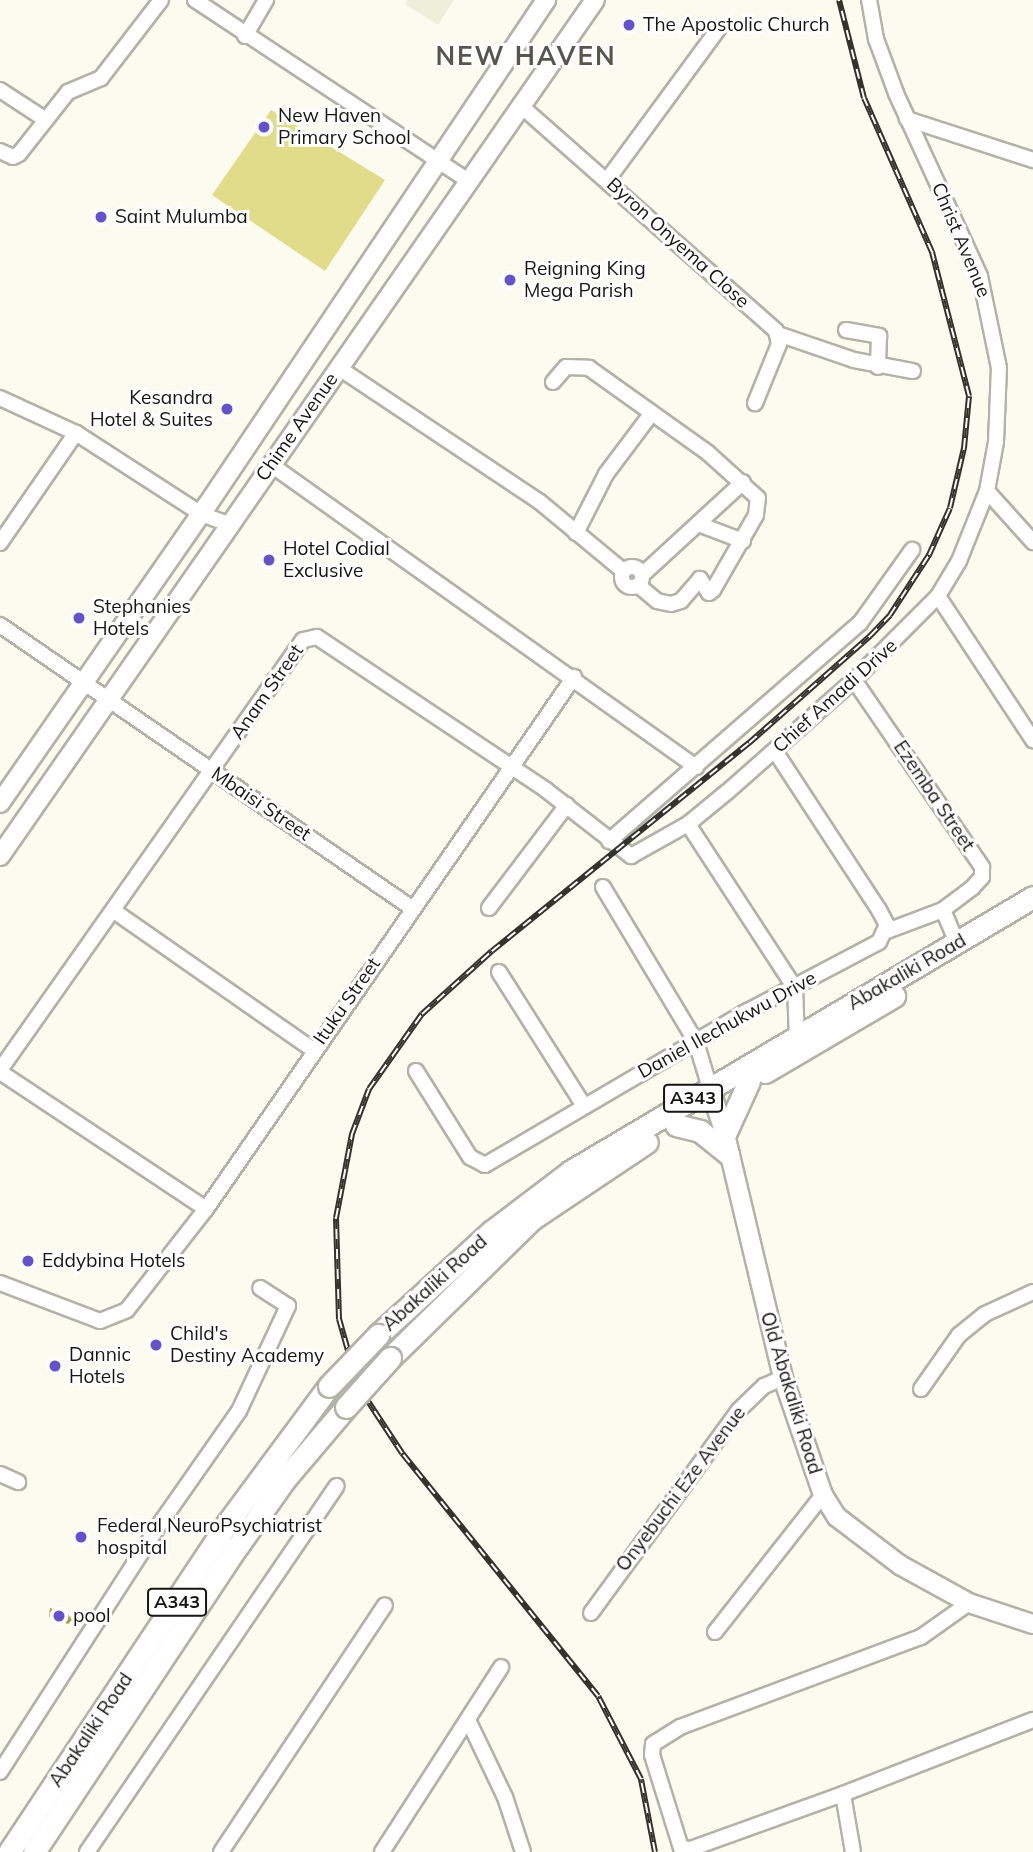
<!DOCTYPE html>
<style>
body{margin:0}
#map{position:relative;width:1033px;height:1852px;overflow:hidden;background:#fbfbef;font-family:Mulish,sans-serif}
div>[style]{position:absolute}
.built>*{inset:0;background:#efeedb}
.green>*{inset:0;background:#e1dc8a}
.water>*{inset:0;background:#a7a040}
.roads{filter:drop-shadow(2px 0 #b2b2a7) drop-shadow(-2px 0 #b2b2a7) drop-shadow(0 2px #b2b2a7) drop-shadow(0 -2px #b2b2a7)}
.minor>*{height:14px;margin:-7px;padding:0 7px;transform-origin:7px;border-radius:7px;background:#fff}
.minor>.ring{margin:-7px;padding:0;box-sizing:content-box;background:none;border:14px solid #fff;border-radius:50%}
.major>*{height:18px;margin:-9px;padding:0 9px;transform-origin:9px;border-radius:9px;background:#fff}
.highway>*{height:21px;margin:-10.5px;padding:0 10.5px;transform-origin:10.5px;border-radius:10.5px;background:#fff}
.rail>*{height:6px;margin-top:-3px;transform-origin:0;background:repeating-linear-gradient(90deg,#fff 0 10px,#33332e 0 20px);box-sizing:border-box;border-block:2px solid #33332e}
.bridges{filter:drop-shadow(2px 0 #b2b2a7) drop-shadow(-2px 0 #b2b2a7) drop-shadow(0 2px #b2b2a7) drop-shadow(0 -2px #b2b2a7)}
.highway-bridge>*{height:21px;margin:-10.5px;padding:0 10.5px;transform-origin:10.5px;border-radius:10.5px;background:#fff}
.dots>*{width:19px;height:19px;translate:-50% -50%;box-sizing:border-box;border:4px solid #fff;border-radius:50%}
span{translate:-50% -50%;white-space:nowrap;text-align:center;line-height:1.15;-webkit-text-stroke:6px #fff;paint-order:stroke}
.shield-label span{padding:2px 5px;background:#fff;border:2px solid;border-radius:5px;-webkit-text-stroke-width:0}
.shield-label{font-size:18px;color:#151511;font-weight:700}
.poi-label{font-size:19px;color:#151511}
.left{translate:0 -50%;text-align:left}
.right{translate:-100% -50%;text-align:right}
.street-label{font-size:19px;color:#151511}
.district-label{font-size:26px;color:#57564d;font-weight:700;letter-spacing:2px}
</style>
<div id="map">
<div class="built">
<div style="clip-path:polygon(407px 0,454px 0,438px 25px,405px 4px)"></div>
</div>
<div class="green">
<div style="clip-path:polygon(271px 110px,385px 180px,325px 271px,212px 195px)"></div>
</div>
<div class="water">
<div style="clip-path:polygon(50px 1608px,68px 1614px,72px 1620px,68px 1624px,49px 1617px)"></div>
</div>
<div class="roads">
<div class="minor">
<div style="left:195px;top:0;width:328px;rotate:33.5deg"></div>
<div style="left:245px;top:36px;width:42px;rotate:-59.7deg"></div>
<div style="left:0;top:90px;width:51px;rotate:33.1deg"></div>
<div style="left:520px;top:105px;width:341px;rotate:41.4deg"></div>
<div style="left:776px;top:331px;width:13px;rotate:77deg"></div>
<div style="left:779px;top:344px;width:64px;rotate:112.1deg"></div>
<div style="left:907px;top:119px;width:133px;rotate:18deg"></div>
<div style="left:0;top:151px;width:14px;rotate:25deg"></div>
<div style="left:13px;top:157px;width:7px;rotate:-27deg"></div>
<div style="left:19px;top:154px;width:79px;rotate:-51.7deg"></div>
<div style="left:68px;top:92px;width:36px;rotate:-23deg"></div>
<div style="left:101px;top:78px;width:98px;rotate:-52.4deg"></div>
<div style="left:608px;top:179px;width:187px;rotate:-53.7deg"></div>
<div style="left:846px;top:330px;width:34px;rotate:10deg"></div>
<div style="left:879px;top:336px;width:31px;rotate:92deg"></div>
<div style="left:778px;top:334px;width:80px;rotate:18.9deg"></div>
<div style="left:854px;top:360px;width:60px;rotate:10.6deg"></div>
<div style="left:339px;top:368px;width:242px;rotate:33.7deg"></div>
<div style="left:540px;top:502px;width:108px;rotate:39.7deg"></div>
<div style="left:553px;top:382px;width:20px;rotate:-49deg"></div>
<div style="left:566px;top:367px;width:23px;rotate:2deg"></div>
<div style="left:589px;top:368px;width:146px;rotate:35.5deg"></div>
<div style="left:708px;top:453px;width:67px;rotate:42deg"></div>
<div style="left:758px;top:498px;width:17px;rotate:97deg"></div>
<div style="left:756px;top:515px;width:86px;rotate:119.8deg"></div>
<div style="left:713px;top:590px;width:5px;rotate:143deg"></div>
<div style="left:709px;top:593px;width:17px;rotate:-123deg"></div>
<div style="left:700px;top:579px;width:29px;rotate:131deg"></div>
<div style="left:681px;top:601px;width:10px;rotate:163deg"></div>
<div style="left:671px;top:604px;width:14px;rotate:-168deg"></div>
<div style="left:657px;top:601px;width:25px;rotate:-140deg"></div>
<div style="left:0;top:398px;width:84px;rotate:24.7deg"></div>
<div style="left:76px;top:433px;width:149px;rotate:32.9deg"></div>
<div style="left:201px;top:514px;width:30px;rotate:20deg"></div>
<div style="left:270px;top:464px;width:523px;rotate:35.42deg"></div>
<div style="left:987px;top:491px;width:69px;rotate:48deg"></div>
<div style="left:701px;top:525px;width:45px;rotate:20.9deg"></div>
<div style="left:576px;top:533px;width:66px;rotate:-63deg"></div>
<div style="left:606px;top:474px;width:76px;rotate:-53deg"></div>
<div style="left:0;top:543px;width:134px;rotate:-55.4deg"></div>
<div class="ring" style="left:622px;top:567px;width:6px;height:6px"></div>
<div style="left:642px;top:575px;width:137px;rotate:-42.6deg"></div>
<div style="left:938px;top:596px;width:173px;rotate:56.6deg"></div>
<div style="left:0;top:625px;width:500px;rotate:34.5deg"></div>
<div style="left:854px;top:680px;width:227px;rotate:55.6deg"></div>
<div style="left:982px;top:867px;width:10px;rotate:90deg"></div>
<div style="left:982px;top:877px;width:15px;rotate:132deg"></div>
<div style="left:972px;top:888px;width:36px;rotate:143deg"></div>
<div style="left:943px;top:910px;width:36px;rotate:67deg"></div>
<div style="left:688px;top:824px;width:196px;rotate:56.9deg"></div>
<div style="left:795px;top:988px;width:49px;rotate:87.7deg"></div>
<div style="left:609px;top:841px;width:332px;rotate:-41deg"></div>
<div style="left:860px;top:623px;width:90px;rotate:-54.5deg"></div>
<div style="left:603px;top:887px;width:181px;rotate:59deg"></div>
<div style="left:696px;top:1042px;width:48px;rotate:73.1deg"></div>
<div style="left:489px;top:908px;width:129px;rotate:-52.9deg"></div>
<div style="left:114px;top:911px;width:243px;rotate:34.9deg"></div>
<div style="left:887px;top:931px;width:60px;rotate:-20.6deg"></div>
<div style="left:499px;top:972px;width:159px;rotate:57.6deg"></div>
<div style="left:0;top:1070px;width:526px;rotate:-54.83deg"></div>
<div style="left:303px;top:640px;width:14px;rotate:-12deg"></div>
<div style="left:317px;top:637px;width:275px;rotate:33.7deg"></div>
<div style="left:546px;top:790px;width:108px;rotate:37.8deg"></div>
<div style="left:631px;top:856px;width:65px;rotate:-29.3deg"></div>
<div style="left:688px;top:824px;width:50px;rotate:-39.4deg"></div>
<div style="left:727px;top:792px;width:169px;rotate:-41.4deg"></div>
<div style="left:854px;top:680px;width:119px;rotate:-45deg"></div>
<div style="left:938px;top:596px;width:41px;rotate:-59deg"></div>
<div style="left:959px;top:561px;width:75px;rotate:-68.2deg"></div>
<div style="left:987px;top:491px;width:50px;rotate:-79.6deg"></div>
<div style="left:996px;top:442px;width:74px;rotate:-87.7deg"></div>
<div style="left:999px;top:368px;width:94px;rotate:-101.7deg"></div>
<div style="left:980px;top:276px;width:201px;rotate:-114.7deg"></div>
<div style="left:896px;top:93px;width:58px;rotate:-110.3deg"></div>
<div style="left:876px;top:39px;width:40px;rotate:-100deg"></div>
<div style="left:416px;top:1071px;width:102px;rotate:57.9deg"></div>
<div style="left:470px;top:1157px;width:17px;rotate:28deg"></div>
<div style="left:485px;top:1165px;width:305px;rotate:-30.4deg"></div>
<div style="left:748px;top:1011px;width:148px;rotate:-27.8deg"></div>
<div style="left:879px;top:942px;width:19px;rotate:-65deg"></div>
<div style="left:887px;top:925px;width:17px;rotate:-118deg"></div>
<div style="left:879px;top:910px;width:190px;rotate:-123.2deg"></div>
<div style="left:0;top:1072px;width:247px;rotate:33.6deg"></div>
<div style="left:0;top:1283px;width:107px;rotate:20.8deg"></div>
<div style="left:100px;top:1321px;width:29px;rotate:-22deg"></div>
<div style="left:127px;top:1310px;width:128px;rotate:-52deg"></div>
<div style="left:206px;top:1209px;width:647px;rotate:-55.33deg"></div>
<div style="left:921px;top:1389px;width:66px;rotate:-54.9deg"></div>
<div style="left:959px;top:1335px;width:33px;rotate:-39deg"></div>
<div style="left:985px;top:1314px;width:53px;rotate:-24.6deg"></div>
<div style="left:0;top:1474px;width:20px;rotate:24deg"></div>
<div style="left:591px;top:1613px;width:251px;rotate:-53.9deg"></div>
<div style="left:739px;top:1410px;width:35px;rotate:-44deg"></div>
<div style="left:764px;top:1386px;width:21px;rotate:-23deg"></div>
<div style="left:715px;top:1632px;width:174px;rotate:-51.8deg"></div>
<div style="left:469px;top:1722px;width:83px;rotate:64.4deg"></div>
<div style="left:505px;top:1797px;width:58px;rotate:71.9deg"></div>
<div style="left:0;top:1772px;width:290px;rotate:-57.2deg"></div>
<div style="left:157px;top:1528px;width:143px;rotate:-55deg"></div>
<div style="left:239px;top:1411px;width:116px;rotate:-65deg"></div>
<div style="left:288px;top:1306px;width:33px;rotate:-147deg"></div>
<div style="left:843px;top:1794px;width:204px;rotate:-21.3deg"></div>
<div style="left:87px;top:1852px;width:443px;rotate:-55.7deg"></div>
<div style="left:221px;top:1852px;width:296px;rotate:-56.4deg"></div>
<div style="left:382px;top:1852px;width:220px;rotate:-57.2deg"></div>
<div style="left:853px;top:1852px;width:59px;rotate:-99.8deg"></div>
<div style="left:843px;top:1794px;width:163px;rotate:160.2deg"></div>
<div style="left:690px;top:1849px;width:9px;rotate:-174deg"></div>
<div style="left:681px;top:1848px;width:97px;rotate:-107.3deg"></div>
<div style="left:652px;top:1755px;width:11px;rotate:-85deg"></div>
<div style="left:653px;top:1744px;width:32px;rotate:-32deg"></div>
<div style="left:680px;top:1727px;width:257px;rotate:-20.5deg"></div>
<div style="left:921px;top:1637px;width:59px;rotate:-35.3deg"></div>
</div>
<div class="major">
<div style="left:0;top:803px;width:364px;rotate:-55.2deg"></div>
<div style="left:208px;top:504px;width:607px;rotate:-56.15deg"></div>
<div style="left:0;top:856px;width:1042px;rotate:-55.2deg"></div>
<div style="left:710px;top:1088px;width:48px;rotate:71.9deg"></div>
<div style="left:725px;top:1134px;width:251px;rotate:76.6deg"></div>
<div style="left:783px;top:1378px;width:124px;rotate:71.1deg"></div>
<div style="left:823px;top:1495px;width:26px;rotate:58deg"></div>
<div style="left:837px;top:1517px;width:79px;rotate:37.3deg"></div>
<div style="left:900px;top:1565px;width:79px;rotate:28.8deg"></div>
<div style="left:969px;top:1603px;width:67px;rotate:18.2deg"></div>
</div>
<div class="highway">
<div style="left:765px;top:1072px;width:150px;rotate:-30.5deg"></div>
<div style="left:676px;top:1125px;width:25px;rotate:14deg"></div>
<div style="left:700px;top:1131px;width:36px;rotate:39deg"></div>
<div style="left:725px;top:1134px;width:58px;rotate:-65.6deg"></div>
<div style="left:378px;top:1335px;width:154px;rotate:-42.4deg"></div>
<div style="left:492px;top:1231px;width:99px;rotate:-37.2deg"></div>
<div style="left:571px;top:1171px;width:537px;rotate:-30.67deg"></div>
<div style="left:390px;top:1358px;width:199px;rotate:-44.4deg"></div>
<div style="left:532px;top:1219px;width:138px;rotate:-33.8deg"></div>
<div style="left:9px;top:1852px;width:392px;rotate:-56.4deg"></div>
<div style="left:226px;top:1525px;width:173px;rotate:-53.5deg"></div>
<div style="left:34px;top:1852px;width:366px;rotate:-56.4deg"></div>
<div style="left:237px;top:1547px;width:83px;rotate:-54.8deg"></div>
<div style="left:285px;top:1479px;width:94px;rotate:-49.7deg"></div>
</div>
</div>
<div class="rail">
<div style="left:655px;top:1852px;width:74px;rotate:-100.9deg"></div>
<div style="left:641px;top:1779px;width:93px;rotate:-117.4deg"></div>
<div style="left:598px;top:1696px;width:312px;rotate:-128.9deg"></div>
<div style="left:402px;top:1453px;width:80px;rotate:-123.3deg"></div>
<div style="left:358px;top:1386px;width:70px;rotate:-105.8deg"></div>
<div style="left:339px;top:1319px;width:101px;rotate:-91.7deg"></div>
<div style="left:336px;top:1218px;width:86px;rotate:-79.2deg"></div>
<div style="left:352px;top:1134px;width:48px;rotate:-69.3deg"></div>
<div style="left:369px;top:1089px;width:92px;rotate:-54.8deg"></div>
<div style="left:422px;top:1014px;width:94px;rotate:-42deg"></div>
<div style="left:492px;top:951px;width:331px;rotate:-39deg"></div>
<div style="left:749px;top:743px;width:162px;rotate:-41.5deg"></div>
<div style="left:870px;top:636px;width:29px;rotate:-46deg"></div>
<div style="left:890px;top:615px;width:72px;rotate:-57deg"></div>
<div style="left:929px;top:555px;width:51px;rotate:-65.9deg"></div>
<div style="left:950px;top:508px;width:62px;rotate:-76.9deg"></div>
<div style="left:964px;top:448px;width:52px;rotate:-84.5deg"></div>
<div style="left:969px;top:396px;width:149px;rotate:-104.4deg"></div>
<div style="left:932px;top:252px;width:168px;rotate:-113.8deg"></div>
<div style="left:864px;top:98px;width:101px;rotate:-104.3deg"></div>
</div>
<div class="bridges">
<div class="highway-bridge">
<div style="left:329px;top:1386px;width:71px;rotate:-46.1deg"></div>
<div style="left:346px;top:1407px;width:66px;rotate:-48.1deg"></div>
</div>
</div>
<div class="dots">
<div style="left:629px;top:25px;background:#6452cb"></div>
<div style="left:264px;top:127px;background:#6452cb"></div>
<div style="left:101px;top:217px;background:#6452cb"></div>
<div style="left:510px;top:280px;background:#6452cb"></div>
<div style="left:227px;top:409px;background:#6452cb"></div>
<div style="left:269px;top:560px;background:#6452cb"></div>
<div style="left:79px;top:618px;background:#6452cb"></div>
<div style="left:28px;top:1261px;background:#6452cb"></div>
<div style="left:156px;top:1345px;background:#6452cb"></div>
<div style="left:55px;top:1366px;background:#6452cb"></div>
<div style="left:81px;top:1537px;background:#6452cb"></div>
<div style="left:59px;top:1616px;background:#6452cb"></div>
</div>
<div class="shield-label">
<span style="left:693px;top:1098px">A343</span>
<span style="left:177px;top:1602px">A343</span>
</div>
<div class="poi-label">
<span class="left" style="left:643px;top:25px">The Apostolic Church</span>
<span class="left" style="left:278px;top:127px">New Haven<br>Primary School</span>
<span class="left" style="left:115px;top:217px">Saint Mulumba</span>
<span class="left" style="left:524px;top:280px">Reigning King<br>Mega Parish</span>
<span class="right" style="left:213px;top:409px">Kesandra<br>Hotel &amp; Suites</span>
<span class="left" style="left:283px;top:560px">Hotel Codial<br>Exclusive</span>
<span class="left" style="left:93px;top:618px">Stephanies<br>Hotels</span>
<span class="left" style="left:42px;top:1261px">Eddybina Hotels</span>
<span class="left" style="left:170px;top:1345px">Child's<br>Destiny Academy</span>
<span class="left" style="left:69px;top:1366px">Dannic<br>Hotels</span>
<span class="left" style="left:97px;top:1537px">Federal NeuroPsychiatrist<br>hospital</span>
<span class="left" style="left:73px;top:1616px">pool</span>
</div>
<div class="street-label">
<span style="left:961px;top:240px;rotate:67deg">Christ Avenue</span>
<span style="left:678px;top:243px;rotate:42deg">Byron Onyema Close</span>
<span style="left:297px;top:427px;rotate:-55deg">Chime Avenue</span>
<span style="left:267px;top:692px;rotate:-55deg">Anam Street</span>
<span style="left:835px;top:696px;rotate:-42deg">Chief Amadi Drive</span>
<span style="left:934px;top:796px;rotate:56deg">Ezemba Street</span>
<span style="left:261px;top:804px;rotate:34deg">Mbaisi Street</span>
<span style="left:907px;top:972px;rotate:-30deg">Abakaliki Road</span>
<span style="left:347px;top:1001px;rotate:-55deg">Ituku Street</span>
<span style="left:727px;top:1025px;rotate:-29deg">Daniel Ilechukwu Drive</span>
<span style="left:435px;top:1283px;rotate:-42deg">Abakaliki Road</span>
<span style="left:791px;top:1393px;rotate:73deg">Old Abakaliki Road</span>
<span style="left:681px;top:1489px;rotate:-53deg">Onyebuchi Eze Avenue</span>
<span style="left:91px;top:1730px;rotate:-56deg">Abakaliki Road</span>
</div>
<div class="district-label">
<span style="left:526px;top:56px">NEW HAVEN</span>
</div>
</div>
